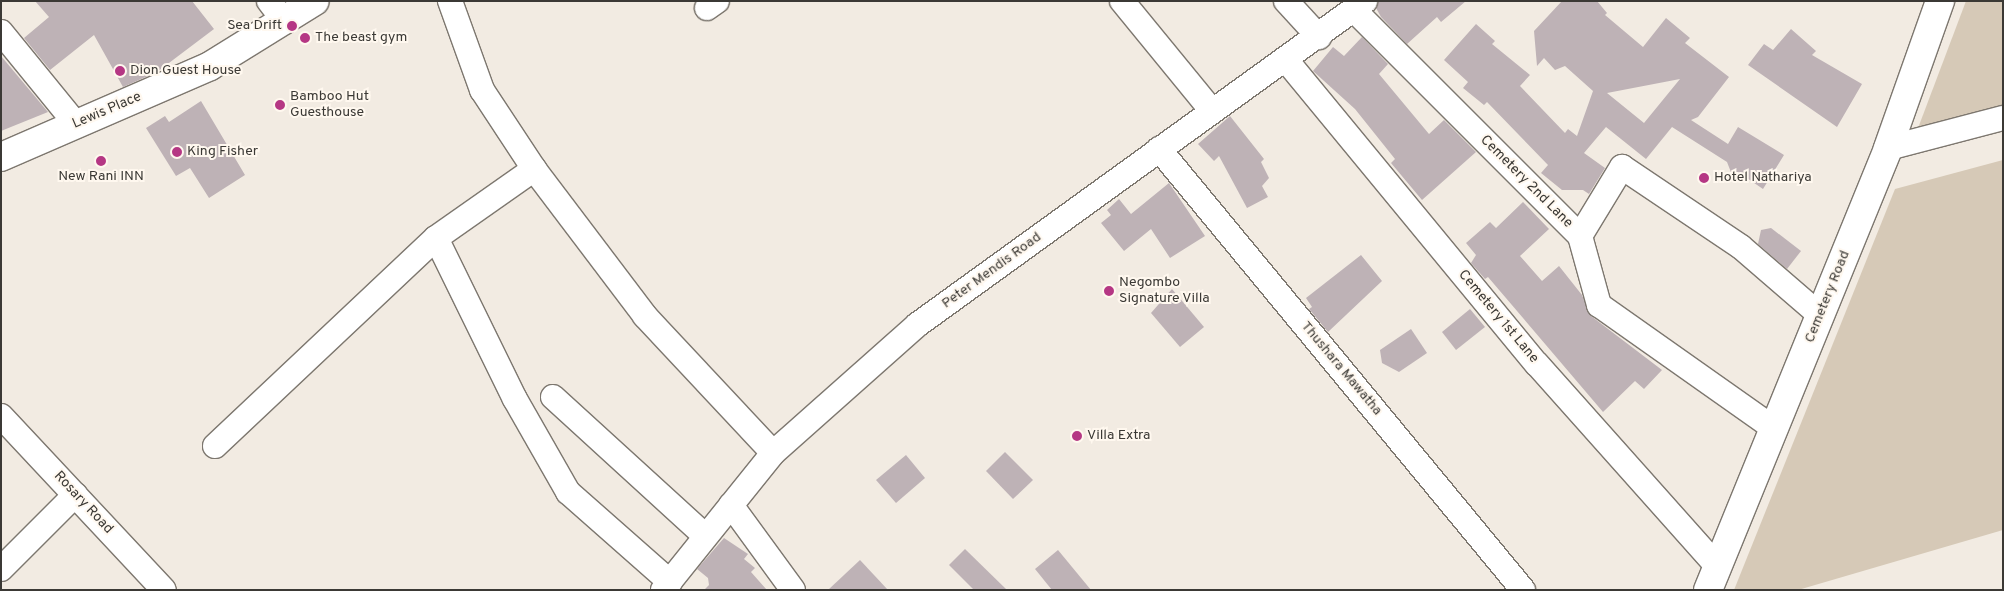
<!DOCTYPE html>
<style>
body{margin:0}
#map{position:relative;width:2004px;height:591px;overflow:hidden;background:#f2ebe2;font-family:Overpass,sans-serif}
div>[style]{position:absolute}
.green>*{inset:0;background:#d6c9b7}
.building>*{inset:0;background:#beb2b6}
.roads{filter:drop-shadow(1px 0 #7d776f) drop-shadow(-1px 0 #7d776f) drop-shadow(0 1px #7d776f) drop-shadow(0 -1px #7d776f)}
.minor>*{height:24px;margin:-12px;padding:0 12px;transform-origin:12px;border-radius:12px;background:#fff}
.tertiary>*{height:28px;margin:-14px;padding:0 14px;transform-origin:14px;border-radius:14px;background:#fff}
.dots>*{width:14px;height:14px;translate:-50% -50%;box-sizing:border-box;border:2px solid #fff8ef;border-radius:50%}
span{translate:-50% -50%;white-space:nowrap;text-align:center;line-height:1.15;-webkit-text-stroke:4px #fff8ef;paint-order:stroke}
.poi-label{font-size:14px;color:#3b3935}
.right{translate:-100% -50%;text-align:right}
.left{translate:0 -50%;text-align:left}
.street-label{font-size:14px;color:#3b3935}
.frame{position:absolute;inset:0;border:2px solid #3b3935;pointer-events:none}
</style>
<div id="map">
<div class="green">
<div style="clip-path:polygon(1966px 1px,2003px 1px,2003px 117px,1909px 152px)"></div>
<div style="clip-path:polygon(2003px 160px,2003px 530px,1798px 590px,1734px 590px,1895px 189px)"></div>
</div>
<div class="building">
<div style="clip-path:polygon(35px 1px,192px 1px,214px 29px,157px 72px,123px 87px,94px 35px,50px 70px,24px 38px,49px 17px)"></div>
<div style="clip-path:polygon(1378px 1px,1466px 1px,1441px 22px,1437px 17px,1407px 44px,1381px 17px,1376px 8px)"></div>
<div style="clip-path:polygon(evenodd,1562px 1px,1597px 1px,1607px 13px,1605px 15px,1643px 47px,1666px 18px,1690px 38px,1685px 43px,1729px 77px,1698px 117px,1691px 120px,1728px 144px,1738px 127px,1784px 155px,1763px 189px,1738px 172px,1734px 180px,1727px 162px,1672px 127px,1646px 159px,1606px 127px,1584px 153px,1605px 168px,1589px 194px,1583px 190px,1562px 190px,1541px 173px,1548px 165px,1487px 102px,1484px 105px,1463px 88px,1468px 82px,1444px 60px,1476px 24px,1495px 41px,1492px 44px,1530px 75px,1520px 86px,1565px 133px,1568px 129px,1577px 136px,1593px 91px,1565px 66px,1555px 70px,1544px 58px,1537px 66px,1534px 31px,1562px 1px,1680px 79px,1644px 123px,1607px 93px,1680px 79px)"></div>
<div style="clip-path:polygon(1791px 29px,1816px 51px,1812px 55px,1862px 84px,1837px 127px,1748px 65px,1764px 44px,1773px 50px)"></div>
<div style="clip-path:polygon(1362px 37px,1388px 64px,1379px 74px,1429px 134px,1444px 120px,1476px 152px,1422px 200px,1391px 163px,1395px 159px,1355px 109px,1313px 71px,1333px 47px,1344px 56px)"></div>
<div style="clip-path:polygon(1px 56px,48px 112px,1px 131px)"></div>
<div style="clip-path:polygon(201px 101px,245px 175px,209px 198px,190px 168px,176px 176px,146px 128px,165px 116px,169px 122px)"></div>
<div style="clip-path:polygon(1230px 116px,1264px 159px,1261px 162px,1269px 178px,1262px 186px,1268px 197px,1247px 208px,1219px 156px,1214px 161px,1198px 144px)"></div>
<div style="clip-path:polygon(1169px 183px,1205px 236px,1170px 258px,1151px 229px,1124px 251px,1101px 223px,1111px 215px,1107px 210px,1119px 199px,1131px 214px)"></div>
<div style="clip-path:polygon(1523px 202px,1549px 229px,1520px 256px,1542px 281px,1559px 266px,1582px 295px,1591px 316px,1662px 370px,1644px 389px,1635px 381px,1603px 412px,1488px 277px,1485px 279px,1471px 263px,1476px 255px,1466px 243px,1490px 222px,1496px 228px)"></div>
<div style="clip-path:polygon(1771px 228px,1801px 251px,1787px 269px,1758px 244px,1761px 230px)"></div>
<div style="clip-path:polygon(1361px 255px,1382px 281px,1328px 332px,1309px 309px,1312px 307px,1306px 298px)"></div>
<div style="clip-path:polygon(1172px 289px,1204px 327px,1180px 347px,1151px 313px)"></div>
<div style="clip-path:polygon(1470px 309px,1485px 327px,1456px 350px,1442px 332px)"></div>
<div style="clip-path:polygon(1411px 329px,1427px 353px,1399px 372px,1382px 363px,1380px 350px)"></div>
<div style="clip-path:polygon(1005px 452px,1033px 480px,1013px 499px,986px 471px)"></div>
<div style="clip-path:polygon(906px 455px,925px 478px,896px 503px,876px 480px)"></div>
<div style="clip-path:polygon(724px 538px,748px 554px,744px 559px,755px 568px,751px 572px,767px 590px,704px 590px,709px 585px,708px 578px,697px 569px)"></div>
<div style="clip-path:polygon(965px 549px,1007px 590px,974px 590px,949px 565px)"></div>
<div style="clip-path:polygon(1058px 550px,1091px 590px,1052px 590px,1035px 569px)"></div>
<div style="clip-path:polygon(860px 560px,888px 590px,828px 590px)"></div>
</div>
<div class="roads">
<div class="minor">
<div style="left:269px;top:1px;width:26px;rotate:53deg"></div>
<div style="left:450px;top:1px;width:95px;rotate:70.2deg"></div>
<div style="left:482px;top:90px;width:95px;rotate:56.6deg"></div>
<div style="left:534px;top:169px;width:184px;rotate:52.9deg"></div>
<div style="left:645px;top:316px;width:187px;rotate:46.9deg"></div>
<div style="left:1122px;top:1px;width:142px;rotate:50.7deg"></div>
<div style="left:1286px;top:1px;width:49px;rotate:47.5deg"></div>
<div style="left:707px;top:8px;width:12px;rotate:-35deg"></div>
<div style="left:1354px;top:10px;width:320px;rotate:45deg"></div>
<div style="left:1580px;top:236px;width:72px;rotate:74.6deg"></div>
<div style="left:1599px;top:305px;width:215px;rotate:35.2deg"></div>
<div style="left:1px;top:32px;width:119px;rotate:50.8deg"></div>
<div style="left:1286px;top:60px;width:394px;rotate:50.5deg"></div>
<div style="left:1537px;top:364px;width:272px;rotate:48.3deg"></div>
<div style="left:1888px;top:148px;width:119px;rotate:-14.6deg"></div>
<div style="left:1159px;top:149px;width:572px;rotate:50.46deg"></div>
<div style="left:1580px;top:236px;width:81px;rotate:-58.7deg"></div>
<div style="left:1622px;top:167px;width:143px;rotate:33.9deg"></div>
<div style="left:1741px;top:247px;width:106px;rotate:40.8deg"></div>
<div style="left:436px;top:238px;width:179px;rotate:63.9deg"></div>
<div style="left:515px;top:399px;width:107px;rotate:60.3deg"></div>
<div style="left:568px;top:492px;width:136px;rotate:41.4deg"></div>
<div style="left:553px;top:397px;width:206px;rotate:42.4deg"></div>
<div style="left:1px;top:416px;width:238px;rotate:46.9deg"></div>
<div style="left:215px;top:446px;width:303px;rotate:-43.3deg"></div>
<div style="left:436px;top:238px;width:120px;rotate:-35.1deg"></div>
<div style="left:731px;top:505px;width:105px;rotate:53.9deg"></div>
<div style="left:1px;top:569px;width:105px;rotate:-45deg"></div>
<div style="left:663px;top:590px;width:176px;rotate:-51.2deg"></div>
<div style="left:773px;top:453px;width:193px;rotate:-41.6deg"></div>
<div style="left:917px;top:325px;width:553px;rotate:-35.87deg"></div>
</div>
<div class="tertiary">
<div style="left:1px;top:157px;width:228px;rotate:-23.5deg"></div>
<div style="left:210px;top:66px;width:123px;rotate:-31.8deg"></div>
<div style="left:1708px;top:590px;width:477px;rotate:-67.8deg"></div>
<div style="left:1888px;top:148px;width:156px;rotate:-70.5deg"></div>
</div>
</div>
<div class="dots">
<div style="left:292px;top:26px;background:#b53784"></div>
<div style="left:305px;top:38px;background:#b53784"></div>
<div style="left:120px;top:71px;background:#b53784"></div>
<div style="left:280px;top:105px;background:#b53784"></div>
<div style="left:177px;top:152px;background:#b53784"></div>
<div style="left:101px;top:161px;background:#b53784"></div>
<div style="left:1704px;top:178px;background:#b53784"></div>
<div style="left:1109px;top:291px;background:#b53784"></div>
<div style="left:1077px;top:436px;background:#b53784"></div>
</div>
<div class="poi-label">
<span class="right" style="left:282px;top:26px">Sea Drift</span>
<span class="left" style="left:315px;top:38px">The beast gym</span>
<span class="left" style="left:130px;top:71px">Dion Guest House</span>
<span class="left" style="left:290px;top:105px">Bamboo Hut<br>Guesthouse</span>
<span class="left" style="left:187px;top:152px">King Fisher</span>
<span style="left:101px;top:177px">New Rani INN</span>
<span class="left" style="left:1714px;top:178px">Hotel Nathariya</span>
<span class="left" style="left:1119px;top:291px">Negombo<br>Signature Villa</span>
<span class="left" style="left:1087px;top:436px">Villa Extra</span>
</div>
<div class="street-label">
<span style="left:107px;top:111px;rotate:-23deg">Lewis Place</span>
<span style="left:1526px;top:182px;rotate:45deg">Cemetery 2nd Lane</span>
<span style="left:992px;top:271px;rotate:-36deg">Peter Mendis Road</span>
<span style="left:1828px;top:297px;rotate:-68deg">Cemetery Road</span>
<span style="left:1498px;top:317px;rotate:50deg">Cemetery 1st Lane</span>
<span style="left:1341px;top:369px;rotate:50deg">Thushara Mawatha</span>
<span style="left:83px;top:503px;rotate:47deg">Rosary Road</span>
</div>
<div class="frame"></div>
</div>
